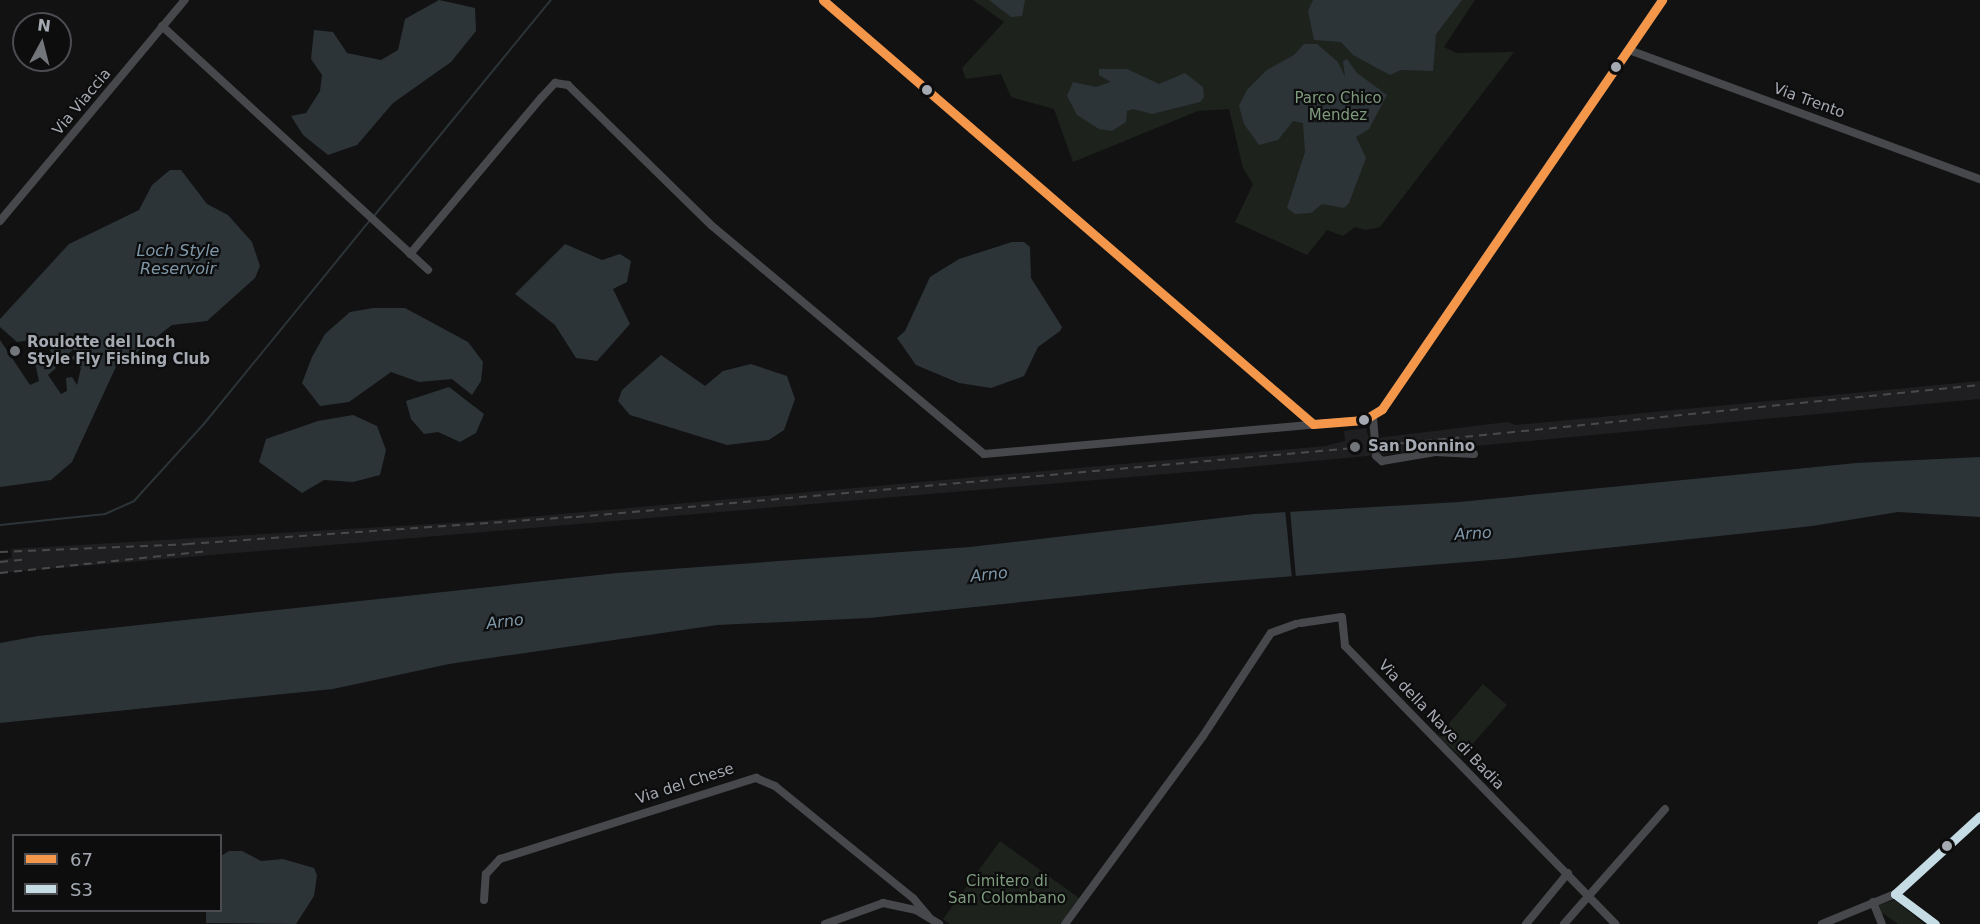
<!DOCTYPE html>
<style>
body{margin:0}
#map{position:relative;width:1980px;height:924px;overflow:hidden;background:#121213;font-family:"DejaVu Sans",sans-serif}
div>[style]{position:absolute}
.built>*{inset:0;background:#1f1f21}
.green>*{inset:0;background:#1d221d}
.water>*{inset:0;background:#2c3438}
.pier>*{inset:0;background:#121213}
.stream>*{height:2px;margin:-1px;padding:0 1px;transform-origin:1px;border-radius:1px;background:#2c3438}
.minor-tunnel>*{height:8px;margin-top:-4px;transform-origin:0;background:repeating-linear-gradient(90deg,#2f3033 0 8px,transparent 0 12px)}
.minor>*{height:8px;margin:-4px;padding:0 4px;transform-origin:4px;border-radius:4px;background:#47484b}
.rail>*{height:2px;margin-top:-1px;transform-origin:0;background:repeating-linear-gradient(90deg,#48494b 0 8px,transparent 0 14px)}
.bus-1>*{height:9px;margin:-4.5px;padding:0 4.5px;transform-origin:4.5px;border-radius:4.5px;background:#f4974b}
.bus-2>*{height:9px;margin:-4.5px;padding:0 4.5px;transform-origin:4.5px;border-radius:4.5px;background:#c6dce5}
.dots>*{width:16px;height:16px;translate:-50% -50%;box-sizing:border-box;border:3px solid #0d0d0e;border-radius:50%}
span{translate:-50% -50%;white-space:nowrap;text-align:center;line-height:1.15;-webkit-text-stroke:4.5px #0d0d0e;paint-order:stroke}
.park-label{font-size:15px;color:#7e9b7e}
.street-label{font-size:15px;color:#a5aab2}
.poi-label{font-size:15px;color:#a5aab2;font-weight:700}
.left{translate:0 -50%;text-align:left}
.water-label{font-size:16px;color:#7f98a9;font-style:italic}
.legend{position:absolute;left:12px;top:834px;width:210px;height:78px;box-sizing:border-box;background:#0d0d0e;border:2px solid #4a4c50;margin:0;padding:8px 10px;list-style:none;font-size:18px;color:#a5aab2}
.legend li{display:flex;align-items:center;gap:12px;height:30px}
.legend b{width:30px;border:2px solid #4a4c50}
.north{position:absolute;left:12px;top:12px;width:60px;height:60px;box-sizing:border-box;background:#0d0d0e;border:2px solid #4a4c50;border-radius:50%;rotate:7deg;font-size:16px;font-weight:700;line-height:24px;text-align:center;color:#a5aab2}
.north::after{content:'';display:block;margin:auto;width:21px;height:27px;background:#72757a;clip-path:polygon(50% 0,100% 100%,50% 72%,0 100%)}
</style>
<div id="map">
<div class="built">
<div style="clip-path:polygon(1980px 381px,1980px 399px,1249px 467px,0 573px,0 560px,12px 558px,11px 549px,483px 521px,1325px 446px,1345px 441px,1344px 431px,1366px 428px,1369px 439px,1507px 422px,1516px 425px)"></div>
</div>
<div class="green">
<div style="clip-path:polygon(973px 0,1475px 0,1444px 47px,1456px 53px,1514px 52px,1380px 227px,1366px 230px,1355px 227px,1343px 236px,1327px 230px,1307px 255px,1235px 222px,1253px 184px,1243px 168px,1229px 109px,1198px 111px,1073px 162px,1054px 109px,1011px 97px,1001px 74px,966px 79px,962px 68px,1004px 22px)"></div>
<div style="clip-path:polygon(1483px 684px,1507px 705px,1461px 757px,1438px 736px)"></div>
<div style="clip-path:polygon(1000px 841px,1079px 898px,1060px 924px,950px 924px,943px 919px)"></div>
<div style="clip-path:polygon(1895px 900px,1924px 924px,1898px 924px,1881px 912px,1879px 905px)"></div>
</div>
<div class="water">
<div style="clip-path:polygon(439px 0,475px 8px,476px 31px,451px 62px,393px 103px,357px 145px,328px 155px,303px 135px,291px 116px,306px 113px,320px 91px,322px 75px,311px 59px,314px 30px,333px 32px,347px 53px,381px 60px,398px 50px,405px 19px)"></div>
<div style="clip-path:polygon(989px 0,1025px 0,1022px 16px,1011px 17px)"></div>
<div style="clip-path:polygon(1313px 0,1462px 0,1436px 34px,1433px 71px,1401px 70px,1390px 75px,1353px 55px,1341px 42px,1314px 40px,1308px 11px)"></div>
<div style="clip-path:polygon(1304px 44px,1317px 44px,1338px 62px,1345px 77px,1343px 61px,1347px 59px,1357px 73px,1387px 95px,1369px 129px,1356px 137px,1366px 158px,1349px 203px,1344px 208px,1322px 204px,1311px 213px,1295px 214px,1287px 208px,1305px 152px,1303px 123px,1293px 121px,1278px 140px,1259px 145px,1244px 124px,1239px 106px,1247px 90px,1267px 70px,1294px 55px)"></div>
<div style="clip-path:polygon(1099px 69px,1127px 69px,1159px 84px,1185px 73px,1203px 87px,1204px 97px,1200px 102px,1152px 114px,1133px 109px,1127px 111px,1126px 122px,1112px 131px,1099px 129px,1077px 115px,1067px 96px,1073px 82px,1096px 87px,1111px 82px,1099px 75px)"></div>
<div style="clip-path:polygon(170px 170px,181px 170px,207px 204px,228px 215px,252px 242px,260px 266px,255px 278px,207px 321px,172px 325px,132px 356px,119px 360px,72px 462px,51px 480px,0 487px,0 340px,30px 385px,39px 381px,34px 358px,45px 352px,43px 362px,47px 367px,53px 363px,56px 368px,48px 375px,61px 394px,67px 391px,66px 378px,72px 377px,77px 385px,81px 368px,72px 358px,76px 352px,73px 349px,58px 366px,50px 350px,60px 343px,57px 336px,17px 342px,0 327px,0 319px,69px 244px,139px 210px,152px 185px)"></div>
<div style="clip-path:polygon(1012px 242px,1024px 242px,1030px 247px,1031px 278px,1062px 327px,1060px 331px,1038px 347px,1024px 376px,991px 388px,959px 383px,916px 365px,897px 338px,905px 331px,930px 277px,959px 259px)"></div>
<div style="clip-path:polygon(565px 244px,602px 260px,620px 254px,631px 261px,627px 282px,613px 289px,630px 324px,597px 361px,576px 358px,555px 325px,515px 294px)"></div>
<div style="clip-path:polygon(373px 308px,405px 308px,468px 342px,483px 362px,481px 381px,472px 395px,452px 379px,419px 382px,391px 372px,349px 402px,320px 406px,302px 383px,312px 357px,325px 334px,350px 312px)"></div>
<div style="clip-path:polygon(661px 355px,705px 386px,723px 371px,751px 364px,787px 376px,795px 399px,784px 430px,769px 440px,727px 445px,630px 415px,618px 401px,622px 390px)"></div>
<div style="clip-path:polygon(449px 387px,484px 414px,476px 433px,460px 442px,438px 432px,424px 434px,411px 419px,406px 401px)"></div>
<div style="clip-path:polygon(353px 415px,377px 426px,386px 450px,380px 475px,353px 482px,324px 480px,302px 493px,259px 462px,266px 439px,318px 421px)"></div>
<div style="clip-path:polygon(1980px 457px,1980px 517px,1898px 512px,1812px 526px,1504px 559px,1184px 585px,869px 618px,717px 625px,449px 664px,333px 689px,0 723px,0 643px,38px 636px,617px 573px,970px 547px,1254px 514px,1459px 502px,1856px 463px)"></div>
<div style="clip-path:polygon(229px 851px,242px 851px,261px 861px,283px 859px,314px 868px,317px 875px,314px 896px,296px 924px,206px 923px,206px 911px,220px 910px,221px 856px)"></div>
</div>
<div class="pier">
<div style="clip-path:polygon(1285px 509px,1290px 509px,1296px 579px,1292px 579px)"></div>
</div>
<div class="stream">
<div style="left:374px;top:216px;width:279px;rotate:-50.7deg"></div>
<div style="left:0;top:525px;width:106px;rotate:-6deg"></div>
<div style="left:105px;top:514px;width:32px;rotate:-24deg"></div>
<div style="left:134px;top:501px;width:103px;rotate:-47.8deg"></div>
<div style="left:203px;top:425px;width:264px;rotate:-50.8deg"></div>
</div>
<div class="minor-tunnel">
<div style="left:1375px;top:440px;width:16px;rotate:86deg"></div>
</div>
<div class="minor">
<div style="left:823px;top:0;width:648px;rotate:40.87deg"></div>
<div style="left:162px;top:26px;width:361px;rotate:42.5deg"></div>
<div style="left:1629px;top:50px;width:374px;rotate:20.2deg"></div>
<div style="left:0;top:221px;width:288px;rotate:-50.1deg"></div>
<div style="left:410px;top:254px;width:204px;rotate:-50deg"></div>
<div style="left:541px;top:98px;width:21px;rotate:-47deg"></div>
<div style="left:555px;top:83px;width:13px;rotate:9deg"></div>
<div style="left:568px;top:85px;width:200px;rotate:44.4deg"></div>
<div style="left:711px;top:225px;width:356px;rotate:40deg"></div>
<div style="left:984px;top:454px;width:382px;rotate:-5.1deg"></div>
<div style="left:1364px;top:420px;width:21px;rotate:-31deg"></div>
<div style="left:1382px;top:409px;width:496px;rotate:-55.6deg"></div>
<div style="left:1373px;top:418px;width:22px;rotate:85deg"></div>
<div style="left:1376px;top:456px;width:8px;rotate:40deg"></div>
<div style="left:1382px;top:461px;width:54px;rotate:-9.6deg"></div>
<div style="left:1435px;top:452px;width:39px;rotate:3deg"></div>
<div style="left:1301px;top:623px;width:41px;rotate:-8.3deg"></div>
<div style="left:1342px;top:617px;width:29px;rotate:84deg"></div>
<div style="left:1345px;top:646px;width:388px;rotate:45.8deg"></div>
<div style="left:1895px;top:894px;width:50px;rotate:36.9deg"></div>
<div style="left:484px;top:900px;width:26px;rotate:-86deg"></div>
<div style="left:486px;top:874px;width:21px;rotate:-47deg"></div>
<div style="left:500px;top:859px;width:269px;rotate:-17.6deg"></div>
<div style="left:756px;top:778px;width:21px;rotate:23deg"></div>
<div style="left:775px;top:786px;width:178px;rotate:39.1deg"></div>
<div style="left:913px;top:898px;width:25px;rotate:50deg"></div>
<div style="left:1873px;top:902px;width:24px;rotate:68deg"></div>
<div style="left:825px;top:924px;width:62px;rotate:-19.9deg"></div>
<div style="left:883px;top:903px;width:34px;rotate:12deg"></div>
<div style="left:916px;top:910px;width:27px;rotate:31deg"></div>
<div style="left:1065px;top:924px;width:233px;rotate:-53.7deg"></div>
<div style="left:1203px;top:736px;width:123px;rotate:-56.6deg"></div>
<div style="left:1271px;top:633px;width:27px;rotate:-20deg"></div>
<div style="left:1526px;top:924px;width:66px;rotate:-50.5deg"></div>
<div style="left:1564px;top:924px;width:153px;rotate:-48.7deg"></div>
<div style="left:1822px;top:924px;width:79px;rotate:-22.3deg"></div>
<div style="left:1895px;top:894px;width:115px;rotate:-42.5deg"></div>
</div>
<div class="rail">
<div style="left:0;top:552px;width:187px;rotate:-2.4deg"></div>
<div style="left:187px;top:544px;width:390px;rotate:-4deg"></div>
<div style="left:576px;top:517px;width:781px;rotate:-5.07deg"></div>
<div style="left:1354px;top:448px;width:629px;rotate:-5.75deg"></div>
<div style="left:0;top:562px;width:27px;rotate:-6deg"></div>
<div style="left:0;top:573px;width:210px;rotate:-6deg"></div>
</div>
<div class="bus-1">
<div style="left:823px;top:0;width:648px;rotate:40.87deg"></div>
<div style="left:1313px;top:424px;width:51px;rotate:-4.5deg"></div>
<div style="left:1364px;top:420px;width:21px;rotate:-31deg"></div>
<div style="left:1382px;top:409px;width:496px;rotate:-55.6deg"></div>
</div>
<div class="bus-2">
<div style="left:1895px;top:894px;width:115px;rotate:-42.5deg"></div>
<div style="left:1895px;top:894px;width:50px;rotate:36.9deg"></div>
</div>
<div class="dots">
<div style="left:1616px;top:67px;background:#a5aab2"></div>
<div style="left:927px;top:90px;background:#a5aab2"></div>
<div style="left:15px;top:351px;background:#72757a"></div>
<div style="left:1364px;top:420px;background:#a5aab2"></div>
<div style="left:1355px;top:447px;background:#72757a"></div>
<div style="left:1947px;top:846px;background:#a5aab2"></div>
</div>
<div class="park-label">
<span style="left:1338px;top:107px">Parco Chico<br>Mendez</span>
<span style="left:1007px;top:890px">Cimitero di<br>San Colombano</span>
</div>
<div class="street-label">
<span style="left:1809px;top:101px;rotate:20deg">Via Trento</span>
<span style="left:82px;top:102px;rotate:-50deg">Via Viaccia</span>
<span style="left:1441px;top:725px;rotate:46deg">Via della Nave di Badia</span>
<span style="left:685px;top:784px;rotate:-18deg">Via del Chese</span>
</div>
<div class="poi-label">
<span class="left" style="left:27px;top:351px">Roulotte del Loch<br>Style Fly Fishing Club</span>
<span class="left" style="left:1368px;top:447px">San Donnino</span>
</div>
<div class="water-label">
<span style="left:178px;top:260px">Loch Style<br>Reservoir</span>
<span style="left:1473px;top:534px;rotate:-4deg">Arno</span>
<span style="left:989px;top:575px;rotate:-6deg">Arno</span>
<span style="left:505px;top:622px;rotate:-7deg">Arno</span>
</div>
<ul class="legend">
<li><b style="height:8px;background:#f4974b"></b>67</li>
<li><b style="height:8px;background:#c6dce5"></b>S3</li>
</ul>
<div class="north">N</div>
</div>
